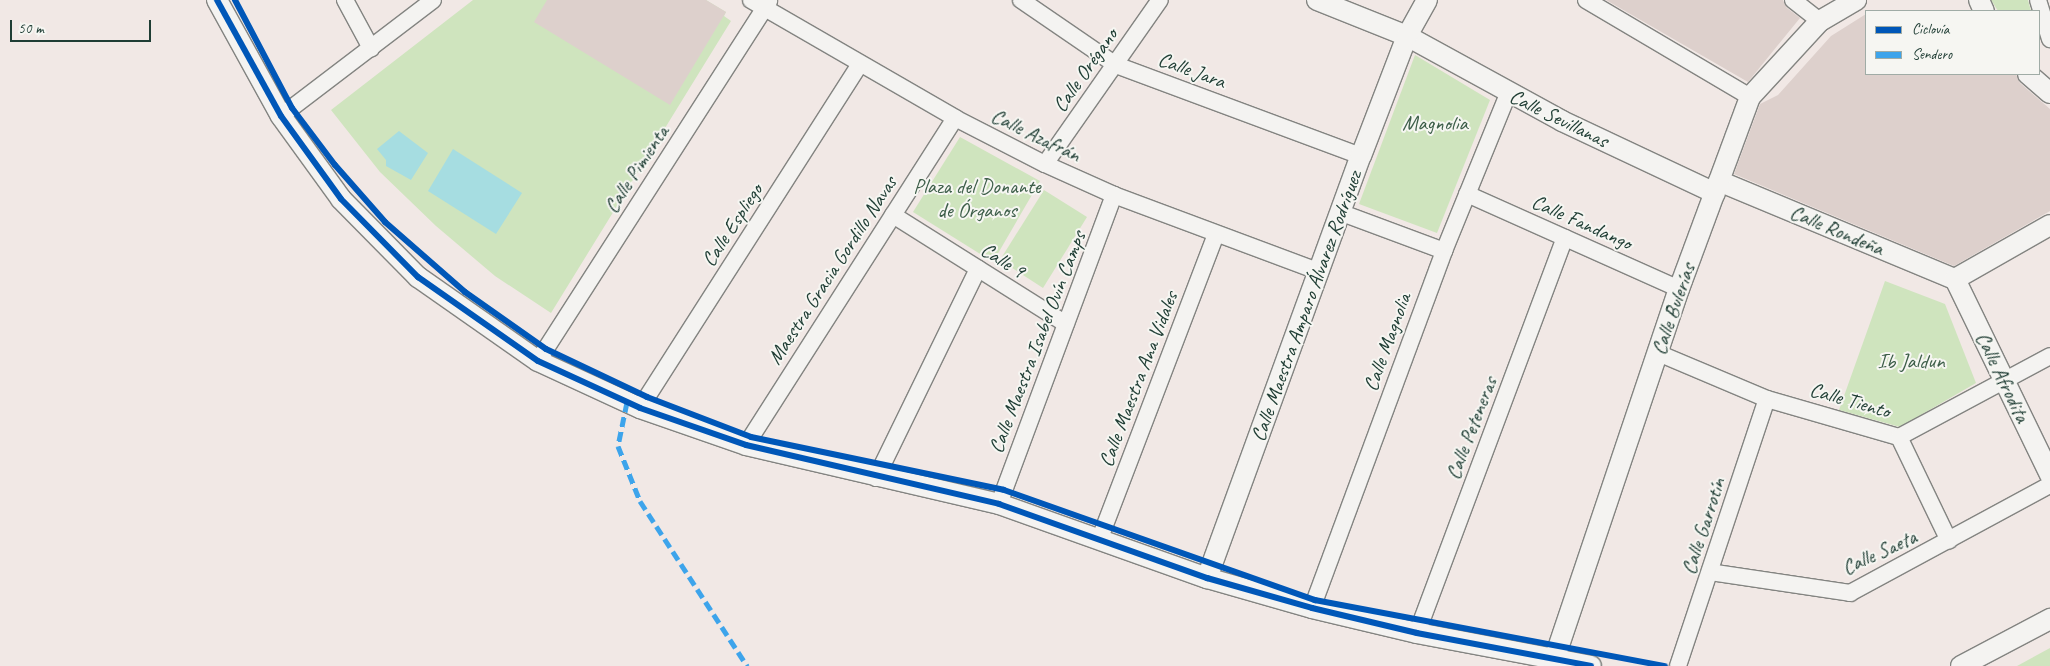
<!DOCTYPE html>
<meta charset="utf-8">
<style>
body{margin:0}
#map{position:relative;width:2050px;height:666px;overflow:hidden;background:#f1e8e5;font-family:Caveat,sans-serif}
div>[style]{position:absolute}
.green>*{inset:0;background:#cfe4be}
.water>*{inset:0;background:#a6dde1}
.building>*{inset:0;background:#ddd0cc}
.roads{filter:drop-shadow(1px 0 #838481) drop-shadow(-1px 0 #838481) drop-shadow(0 1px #838481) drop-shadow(0 -1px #838481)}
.minor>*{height:16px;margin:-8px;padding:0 8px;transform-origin:8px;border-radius:8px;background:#f4f3f1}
.tertiary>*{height:20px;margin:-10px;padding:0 10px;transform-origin:10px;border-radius:10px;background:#f4f3f1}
.quiet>*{height:5px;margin-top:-2.5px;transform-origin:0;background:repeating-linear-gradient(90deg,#3da4eb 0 10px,transparent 0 15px)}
.cycleway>*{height:6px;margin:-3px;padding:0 3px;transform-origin:3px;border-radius:3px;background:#0057b8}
span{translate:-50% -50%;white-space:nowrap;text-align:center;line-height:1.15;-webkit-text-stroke:4px #f6f6f2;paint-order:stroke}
.street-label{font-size:21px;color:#1f3d34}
.park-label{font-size:21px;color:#3d5e49}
.legend{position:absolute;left:1865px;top:10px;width:175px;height:65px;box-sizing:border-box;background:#f6f6f2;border:1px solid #a0aca6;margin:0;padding:6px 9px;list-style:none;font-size:15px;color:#1f3d34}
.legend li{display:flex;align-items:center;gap:10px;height:25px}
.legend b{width:25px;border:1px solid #a0aca6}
.scale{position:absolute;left:10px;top:20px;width:141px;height:22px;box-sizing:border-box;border:2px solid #1f3d34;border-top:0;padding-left:6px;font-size:15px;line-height:18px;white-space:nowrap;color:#1f3d34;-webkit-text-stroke:4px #f6f6f2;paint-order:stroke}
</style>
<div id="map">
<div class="green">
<div style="clip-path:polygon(473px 0,706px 0,726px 12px,724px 16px,731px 21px,551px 313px,495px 276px,436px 226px,380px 172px,331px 110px)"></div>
<div style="clip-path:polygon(1991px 0,2028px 0,2031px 11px,1998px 11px)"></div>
<div style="clip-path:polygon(1415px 55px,1490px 100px,1437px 233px,1359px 204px)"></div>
<div style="clip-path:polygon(960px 137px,1040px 181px,993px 262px,913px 212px)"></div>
<div style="clip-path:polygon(1044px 190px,1087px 217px,1043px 288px,1000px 260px)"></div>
<div style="clip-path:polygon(1885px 281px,1945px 304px,1976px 383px,1900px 427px,1839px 410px)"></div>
<div style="clip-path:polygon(2050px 648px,2050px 666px,2017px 666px)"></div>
</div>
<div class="water">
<div style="clip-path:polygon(399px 131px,428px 153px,411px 180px,386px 166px,386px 160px,377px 149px)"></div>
<div style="clip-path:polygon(453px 149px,522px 193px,496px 234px,428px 191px)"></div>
</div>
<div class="building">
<div style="clip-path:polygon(547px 0,706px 0,726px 12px,670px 105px,534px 22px)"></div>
<div style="clip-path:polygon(1606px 0,1783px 0,1787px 8px,1800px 18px,1748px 82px)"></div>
<div style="clip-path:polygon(1866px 14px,1866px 74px,2016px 74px,2020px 83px,2050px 109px,2050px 211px,1954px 266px,1734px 174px,1760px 104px,1778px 95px,1831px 36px)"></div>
</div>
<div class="roads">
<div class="minor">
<div style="left:345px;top:0;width:55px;rotate:61.6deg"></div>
<div style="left:751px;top:0;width:236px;rotate:30deg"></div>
<div style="left:955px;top:118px;width:101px;rotate:27.1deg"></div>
<div style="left:1045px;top:164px;width:76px;rotate:24.2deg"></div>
<div style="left:1114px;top:195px;width:220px;rotate:20.5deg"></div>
<div style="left:1021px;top:0;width:115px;rotate:34.4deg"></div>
<div style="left:1116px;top:65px;width:261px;rotate:20.4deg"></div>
<div style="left:1586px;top:0;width:191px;rotate:30.6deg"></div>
<div style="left:1793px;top:0;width:34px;rotate:38deg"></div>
<div style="left:2038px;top:0;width:41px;rotate:72.9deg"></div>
<div style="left:281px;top:116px;width:191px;rotate:-37.3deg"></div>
<div style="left:1045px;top:164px;width:200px;rotate:-55deg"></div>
<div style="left:1467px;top:194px;width:232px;rotate:24.1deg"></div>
<div style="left:1342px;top:213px;width:109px;rotate:20.4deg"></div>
<div style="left:893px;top:215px;width:204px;rotate:32.2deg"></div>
<div style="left:1658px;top:353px;width:118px;rotate:22.9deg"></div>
<div style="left:1767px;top:399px;width:137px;rotate:16.1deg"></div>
<div style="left:1899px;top:437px;width:171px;rotate:-28.2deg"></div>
<div style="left:538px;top:361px;width:428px;rotate:-57.3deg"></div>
<div style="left:640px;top:408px;width:408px;rotate:-57.4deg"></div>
<div style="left:1899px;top:437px;width:115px;rotate:64.3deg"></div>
<div style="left:746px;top:445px;width:388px;rotate:-57.4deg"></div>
<div style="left:876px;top:478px;width:233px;rotate:-64deg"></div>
<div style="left:999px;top:504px;width:330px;rotate:-69.6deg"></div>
<div style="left:1100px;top:538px;width:325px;rotate:-69.1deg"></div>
<div style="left:1710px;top:572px;width:142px;rotate:8.5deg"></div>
<div style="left:1850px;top:593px;width:227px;rotate:-28.4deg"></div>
<div style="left:1312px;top:608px;width:381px;rotate:-69.7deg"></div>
<div style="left:1444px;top:251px;width:170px;rotate:-67.8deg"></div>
<div style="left:1417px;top:633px;width:422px;rotate:-69.5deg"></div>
<div style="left:1678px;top:666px;width:281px;rotate:-71.6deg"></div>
</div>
<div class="tertiary">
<div style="left:217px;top:0;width:132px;rotate:61.1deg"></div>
<div style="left:281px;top:116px;width:102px;rotate:54.1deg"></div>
<div style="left:341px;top:199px;width:110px;rotate:45.4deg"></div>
<div style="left:418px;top:277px;width:146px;rotate:35deg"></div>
<div style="left:538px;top:361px;width:112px;rotate:24.7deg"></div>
<div style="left:640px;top:408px;width:112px;rotate:19.2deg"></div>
<div style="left:746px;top:445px;width:260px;rotate:13.1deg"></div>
<div style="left:999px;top:504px;width:221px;rotate:19.6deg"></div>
<div style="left:1207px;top:578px;width:109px;rotate:15.9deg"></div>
<div style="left:1312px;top:608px;width:108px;rotate:13.4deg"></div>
<div style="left:1417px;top:633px;width:177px;rotate:10.7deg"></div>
<div style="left:1317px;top:0;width:97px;rotate:21.8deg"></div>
<div style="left:1407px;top:36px;width:177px;rotate:28.7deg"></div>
<div style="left:1562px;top:121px;width:169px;rotate:25.2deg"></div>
<div style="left:1979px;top:0;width:12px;rotate:66deg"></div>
<div style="left:2028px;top:74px;width:29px;rotate:41deg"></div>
<div style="left:1719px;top:181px;width:256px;rotate:22.6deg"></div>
<div style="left:1955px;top:279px;width:218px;rotate:64.1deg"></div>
<div style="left:1955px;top:279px;width:109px;rotate:-29.6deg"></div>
<div style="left:1207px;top:578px;width:449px;rotate:-70deg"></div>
<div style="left:1361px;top:156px;width:129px;rotate:-69deg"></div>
<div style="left:1407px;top:36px;width:41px;rotate:-60.9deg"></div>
<div style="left:1554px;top:660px;width:391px;rotate:-71.4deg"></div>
<div style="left:1679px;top:289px;width:205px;rotate:-69.7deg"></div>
<div style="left:1750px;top:97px;width:103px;rotate:-47.4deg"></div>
<div style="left:1820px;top:21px;width:42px;rotate:-30.3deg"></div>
<div style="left:1961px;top:666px;width:101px;rotate:-27.8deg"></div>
</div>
</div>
<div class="quiet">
<div style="left:627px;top:402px;width:45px;rotate:101.6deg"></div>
<div style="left:618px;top:446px;width:59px;rotate:68.2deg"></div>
<div style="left:640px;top:501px;width:197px;rotate:57deg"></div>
</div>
<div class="cycleway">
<div style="left:217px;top:0;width:132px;rotate:61.1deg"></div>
<div style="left:281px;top:116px;width:102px;rotate:54.1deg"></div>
<div style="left:341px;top:199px;width:110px;rotate:45.4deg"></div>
<div style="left:418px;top:277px;width:146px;rotate:35deg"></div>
<div style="left:538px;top:361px;width:112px;rotate:24.7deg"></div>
<div style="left:640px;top:408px;width:112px;rotate:19.2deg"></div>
<div style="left:746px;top:445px;width:260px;rotate:13.1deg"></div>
<div style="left:999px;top:504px;width:221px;rotate:19.6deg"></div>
<div style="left:1207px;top:578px;width:109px;rotate:15.9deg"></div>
<div style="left:1312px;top:608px;width:108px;rotate:13.4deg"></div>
<div style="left:1417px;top:633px;width:177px;rotate:10.7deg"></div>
<div style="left:235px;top:0;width:122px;rotate:62.2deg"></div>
<div style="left:292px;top:108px;width:71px;rotate:53deg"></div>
<div style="left:335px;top:165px;width:76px;rotate:48.7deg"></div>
<div style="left:385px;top:222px;width:106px;rotate:41.2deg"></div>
<div style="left:465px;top:292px;width:99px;rotate:35.1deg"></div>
<div style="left:546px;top:349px;width:112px;rotate:25.4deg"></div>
<div style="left:647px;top:397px;width:111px;rotate:21deg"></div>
<div style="left:751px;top:437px;width:258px;rotate:11.8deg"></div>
<div style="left:1004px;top:490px;width:330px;rotate:19.5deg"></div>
<div style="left:1315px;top:600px;width:356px;rotate:10.7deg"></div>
</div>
<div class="street-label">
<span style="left:1085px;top:70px;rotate:-55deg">Calle Orégano</span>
<span style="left:1192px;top:70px;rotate:20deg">Calle Jara</span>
<span style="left:1559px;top:118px;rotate:26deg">Calle Sevillanas</span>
<span style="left:1036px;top:135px;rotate:26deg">Calle Azafrán</span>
<span style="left:636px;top:169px;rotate:-57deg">Calle Pimienta</span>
<span style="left:1582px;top:222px;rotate:24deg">Calle Fandango</span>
<span style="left:732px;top:225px;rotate:-57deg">Calle Espliego</span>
<span style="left:1837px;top:230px;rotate:23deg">Calle Rondeña</span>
<span style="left:1003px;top:260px;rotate:32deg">Calle 9</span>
<span style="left:832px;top:270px;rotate:-57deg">Maestra Gracia Gordillo Navas</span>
<span style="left:1306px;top:306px;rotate:-70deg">Calle Maestra Amparo Álvarez Rodríguez</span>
<span style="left:1673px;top:309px;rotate:-71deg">Calle Bulerías</span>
<span style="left:1037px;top:342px;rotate:-69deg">Calle Maestra Isabel Ovín Camps</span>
<span style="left:1387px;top:342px;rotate:-70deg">Calle Magnolia</span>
<span style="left:2003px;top:377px;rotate:64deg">Calle Afrodita</span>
<span style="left:1138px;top:379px;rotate:-69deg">Calle Maestra Ana Vidales</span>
<span style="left:1850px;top:400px;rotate:16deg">Calle Tiento</span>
<span style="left:1471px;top:428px;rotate:-69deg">Calle Peteneras</span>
<span style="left:1703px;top:526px;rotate:-72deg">Calle Garrotín</span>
<span style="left:1879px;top:552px;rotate:-25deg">Calle Saeta</span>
</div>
<div class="park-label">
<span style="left:1435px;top:123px">Magnolia</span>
<span style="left:977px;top:198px">Plaza del Donante<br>de Órganos</span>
<span style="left:1911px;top:361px">Ib Jaldun</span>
</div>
<ul class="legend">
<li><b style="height:6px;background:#0057b8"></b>Ciclovía</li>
<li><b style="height:6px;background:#3da4eb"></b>Sendero</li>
</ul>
<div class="scale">50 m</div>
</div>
